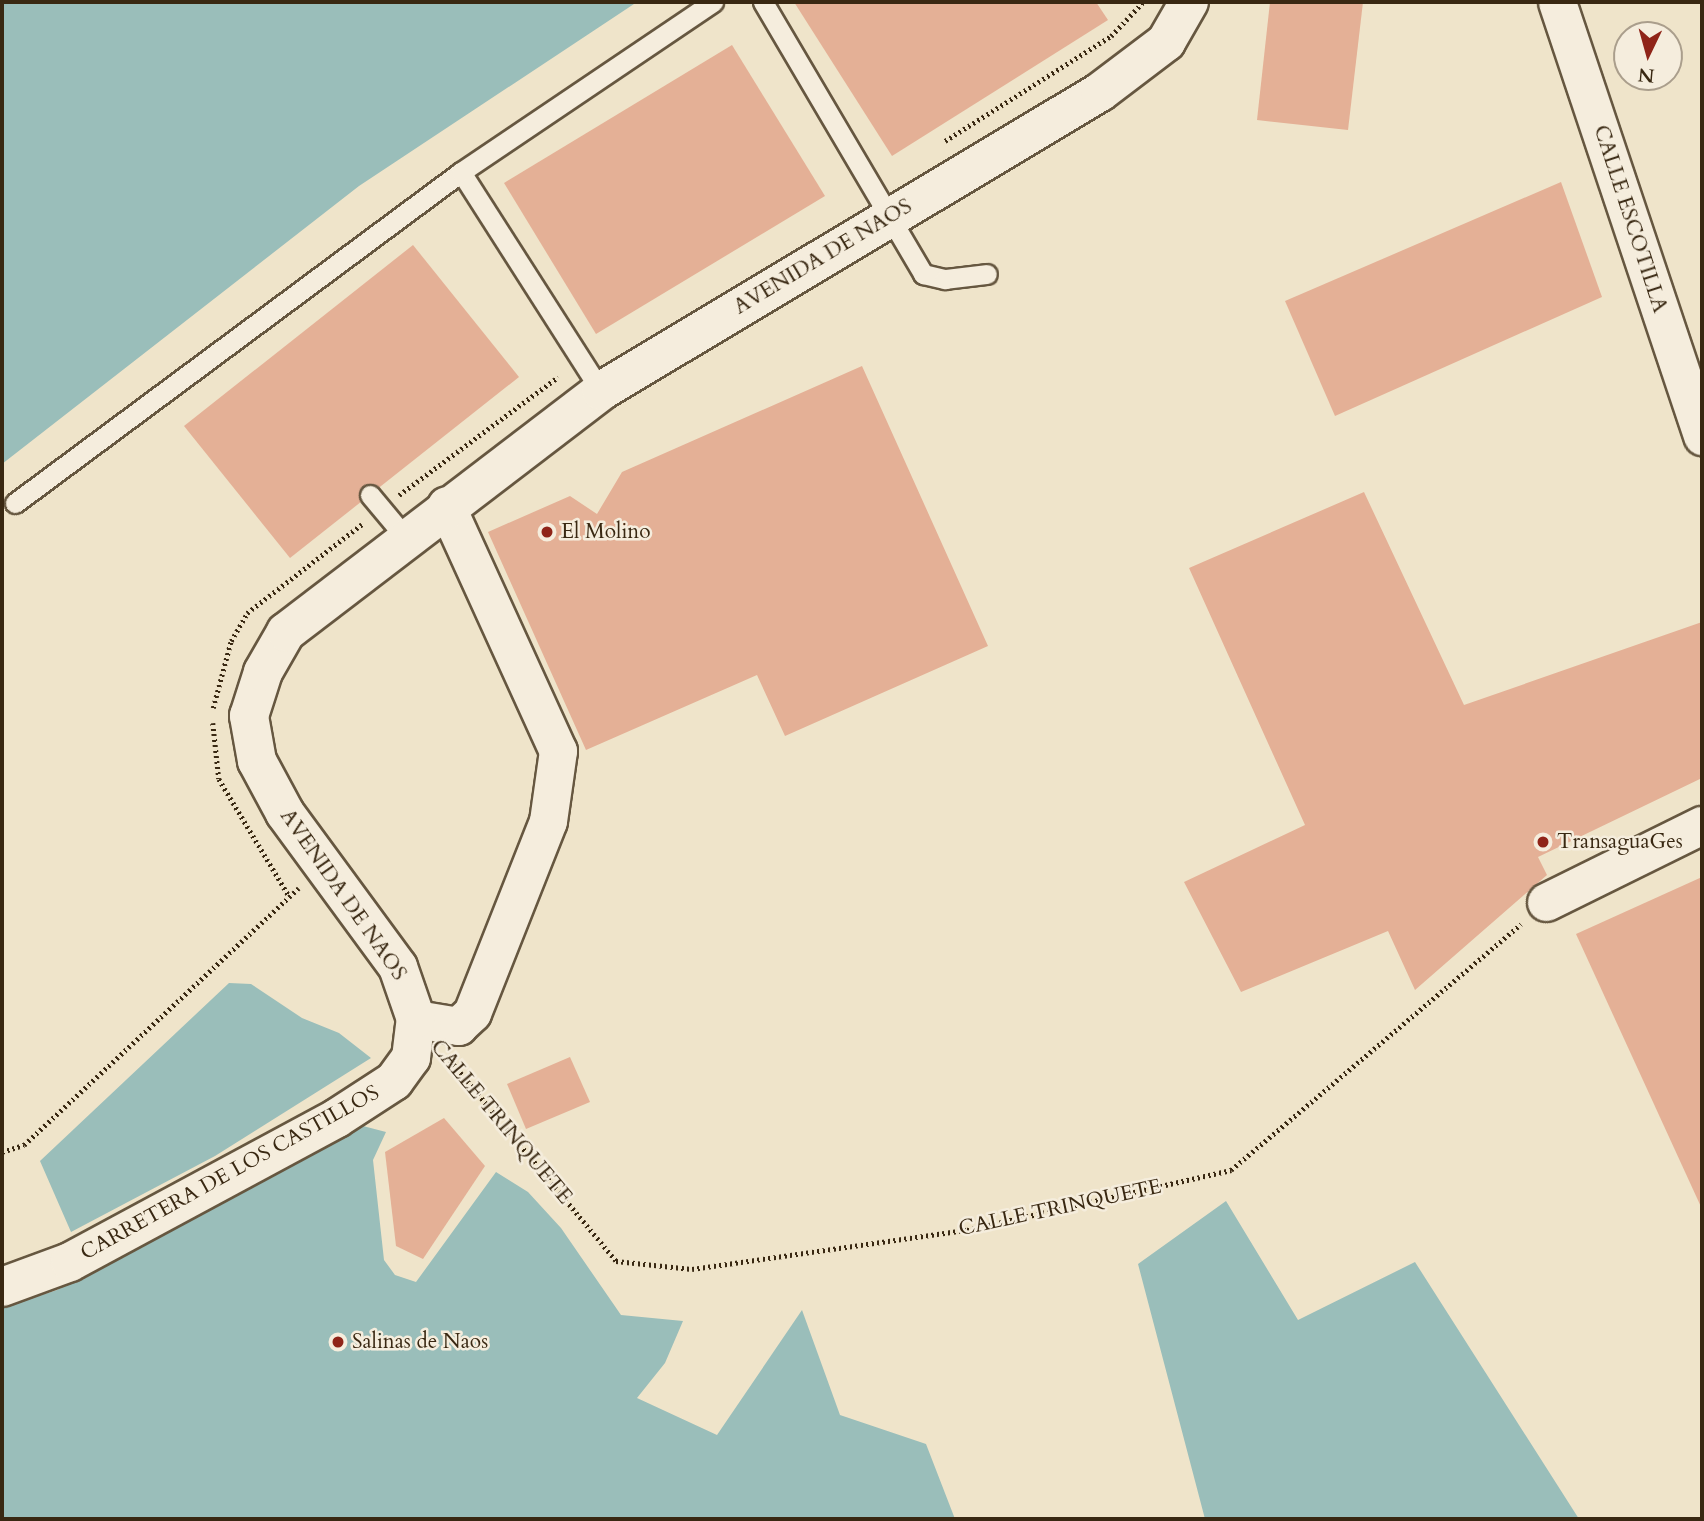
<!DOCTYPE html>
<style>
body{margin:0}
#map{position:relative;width:1704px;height:1521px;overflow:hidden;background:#efe4ca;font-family:Cardo,serif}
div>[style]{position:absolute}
.water>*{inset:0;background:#9abeba}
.building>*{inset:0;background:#e4b096}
.path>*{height:4.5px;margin-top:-2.25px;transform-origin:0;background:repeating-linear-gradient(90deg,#392812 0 2px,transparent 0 5.5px)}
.roads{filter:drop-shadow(2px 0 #665740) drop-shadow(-2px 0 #665740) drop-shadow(0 2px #665740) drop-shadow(0 -2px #665740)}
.service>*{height:19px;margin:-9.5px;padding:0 9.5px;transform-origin:9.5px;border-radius:9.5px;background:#f5eddd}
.minor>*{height:37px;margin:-18.5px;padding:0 18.5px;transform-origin:18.5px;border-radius:18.5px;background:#f5eddd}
.secondary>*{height:38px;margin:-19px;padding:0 19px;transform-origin:19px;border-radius:19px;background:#f5eddd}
.dots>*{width:19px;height:19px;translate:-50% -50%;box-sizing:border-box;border:4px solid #f5eddd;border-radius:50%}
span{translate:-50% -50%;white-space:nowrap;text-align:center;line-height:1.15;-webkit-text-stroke:5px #f5eddd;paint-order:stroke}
.street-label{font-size:21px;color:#392812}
.poi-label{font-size:21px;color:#392812}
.left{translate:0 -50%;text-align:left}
.frame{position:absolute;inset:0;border:4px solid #392812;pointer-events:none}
.north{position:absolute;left:1613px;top:21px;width:70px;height:70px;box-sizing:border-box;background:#f5eddd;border:2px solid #aa9e8c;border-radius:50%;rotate:185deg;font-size:19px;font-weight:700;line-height:28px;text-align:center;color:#392812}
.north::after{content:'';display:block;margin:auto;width:24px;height:32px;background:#8f2418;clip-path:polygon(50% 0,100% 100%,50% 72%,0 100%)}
</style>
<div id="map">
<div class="water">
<div style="clip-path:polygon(2px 2px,637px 2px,359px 186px,2px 464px)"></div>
<div style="clip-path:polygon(229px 983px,251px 984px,302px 1018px,339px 1033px,371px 1058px,215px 1156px,71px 1232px,40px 1161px)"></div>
<div style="clip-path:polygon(363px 1126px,386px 1132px,373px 1160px,384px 1260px,395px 1275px,416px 1282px,496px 1172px,528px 1192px,561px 1228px,621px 1315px,683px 1321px,665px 1363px,637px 1398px,717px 1435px,802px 1310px,840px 1415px,926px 1444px,955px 1519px,2px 1519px,2px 1308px,57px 1290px)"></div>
<div style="clip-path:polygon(1226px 1201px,1298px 1320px,1415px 1262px,1579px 1519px,1205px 1519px,1138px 1264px)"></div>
</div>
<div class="building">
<div style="clip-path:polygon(794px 2px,1096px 2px,1108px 20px,892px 156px)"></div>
<div style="clip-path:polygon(1270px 2px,1363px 2px,1348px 130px,1257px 120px)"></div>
<div style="clip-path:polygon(732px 45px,825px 196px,596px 334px,504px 183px)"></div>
<div style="clip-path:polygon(1561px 182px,1602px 297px,1335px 416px,1285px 301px)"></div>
<div style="clip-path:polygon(413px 245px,519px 377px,290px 558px,184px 426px)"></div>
<div style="clip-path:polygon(862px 366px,988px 646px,785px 736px,757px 675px,586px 750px,488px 532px,570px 496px,597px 514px,622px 472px)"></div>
<div style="clip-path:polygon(1364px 492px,1464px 705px,1702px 622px,1702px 778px,1538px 857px,1547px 875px,1415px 990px,1388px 931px,1241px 992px,1184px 882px,1305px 825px,1189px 568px)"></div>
<div style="clip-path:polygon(1702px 877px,1702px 1209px,1576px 934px)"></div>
<div style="clip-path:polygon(570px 1057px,590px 1102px,526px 1129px,507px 1084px)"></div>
<div style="clip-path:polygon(444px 1118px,485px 1166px,423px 1259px,396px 1246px,385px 1152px)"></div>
</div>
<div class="path">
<div style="left:945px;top:141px;width:196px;rotate:-32.3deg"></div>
<div style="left:1111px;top:36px;width:47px;rotate:-46.7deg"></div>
<div style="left:399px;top:495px;width:198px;rotate:-36.6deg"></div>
<div style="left:213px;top:708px;width:69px;rotate:-75deg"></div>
<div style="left:231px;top:641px;width:32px;rotate:-60deg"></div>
<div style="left:247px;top:613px;width:145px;rotate:-37.7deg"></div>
<div style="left:213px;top:723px;width:56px;rotate:83.9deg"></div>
<div style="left:219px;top:779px;width:136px;rotate:59.1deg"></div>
<div style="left:450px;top:1060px;width:261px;rotate:50.4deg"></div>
<div style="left:616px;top:1261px;width:76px;rotate:6deg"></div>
<div style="left:692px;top:1269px;width:278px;rotate:-8.1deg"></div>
<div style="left:967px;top:1230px;width:271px;rotate:-12.8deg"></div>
<div style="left:1231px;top:1170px;width:380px;rotate:-40.3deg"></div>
<div style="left:2px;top:1152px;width:23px;rotate:-18deg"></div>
<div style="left:24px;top:1145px;width:376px;rotate:-43.1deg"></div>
</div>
<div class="roads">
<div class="service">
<div style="left:763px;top:2px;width:316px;rotate:59.5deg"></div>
<div style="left:923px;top:274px;width:23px;rotate:13deg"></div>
<div style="left:945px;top:279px;width:42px;rotate:-6.8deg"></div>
<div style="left:461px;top:172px;width:260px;rotate:57.4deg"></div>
<div style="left:370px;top:495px;width:56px;rotate:50.1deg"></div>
<div style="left:15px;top:503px;width:555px;rotate:-36.58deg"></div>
<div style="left:461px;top:172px;width:304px;rotate:-34deg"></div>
</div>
<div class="minor">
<div style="left:1557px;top:2px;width:458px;rotate:71.5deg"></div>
<div style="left:1546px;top:902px;width:174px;rotate:-26.3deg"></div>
<div style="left:416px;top:1019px;width:43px;rotate:9.5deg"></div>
<div style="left:458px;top:1026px;width:19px;rotate:-43deg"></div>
<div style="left:472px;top:1013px;width:206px;rotate:-68.4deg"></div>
<div style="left:548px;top:821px;width:71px;rotate:-81.9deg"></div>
<div style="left:558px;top:751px;width:270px;rotate:-114.5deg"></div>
</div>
<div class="secondary">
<div style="left:2px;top:1287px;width:72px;rotate:-20.2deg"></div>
<div style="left:70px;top:1262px;width:303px;rotate:-28.3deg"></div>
<div style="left:337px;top:1118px;width:68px;rotate:-33deg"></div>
<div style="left:394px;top:1081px;width:29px;rotate:-54deg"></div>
<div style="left:411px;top:1058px;width:39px;rotate:-83deg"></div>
<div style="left:416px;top:1019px;width:55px;rotate:-109.1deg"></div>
<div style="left:398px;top:967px;width:191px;rotate:-126.3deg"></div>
<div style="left:285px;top:813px;width:59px;rotate:-118.3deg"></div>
<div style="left:257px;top:761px;width:46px;rotate:-100.1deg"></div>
<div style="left:249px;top:716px;width:46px;rotate:-72.3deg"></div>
<div style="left:263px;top:672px;width:46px;rotate:-60.1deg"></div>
<div style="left:286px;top:632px;width:397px;rotate:-37.4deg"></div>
<div style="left:601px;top:391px;width:582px;rotate:-30.93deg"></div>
<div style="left:1100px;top:92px;width:83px;rotate:-37.1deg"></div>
<div style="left:1166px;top:42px;width:46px;rotate:-60.1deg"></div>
</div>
</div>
<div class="dots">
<div style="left:547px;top:532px;background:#8f2418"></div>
<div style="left:1543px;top:842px;background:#8f2418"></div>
<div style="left:338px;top:1342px;background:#8f2418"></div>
</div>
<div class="street-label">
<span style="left:1630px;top:219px;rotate:72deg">CALLE ESCOTILLA</span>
<span style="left:823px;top:257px;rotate:-31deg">AVENIDA DE NAOS</span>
<span style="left:343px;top:895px;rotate:55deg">AVENIDA DE NAOS</span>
<span style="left:501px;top:1122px;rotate:50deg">CALLE TRINQUETE</span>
<span style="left:230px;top:1173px;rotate:-29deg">CARRETERA DE LOS CASTILLOS</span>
<span style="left:1060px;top:1208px;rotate:-12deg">CALLE TRINQUETE</span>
</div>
<div class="poi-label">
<span class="left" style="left:561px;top:532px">El Molino</span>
<span class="left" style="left:1557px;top:842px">TransaguaGes</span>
<span class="left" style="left:352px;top:1342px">Salinas de Naos</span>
</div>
<div class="frame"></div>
<div class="north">N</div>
</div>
